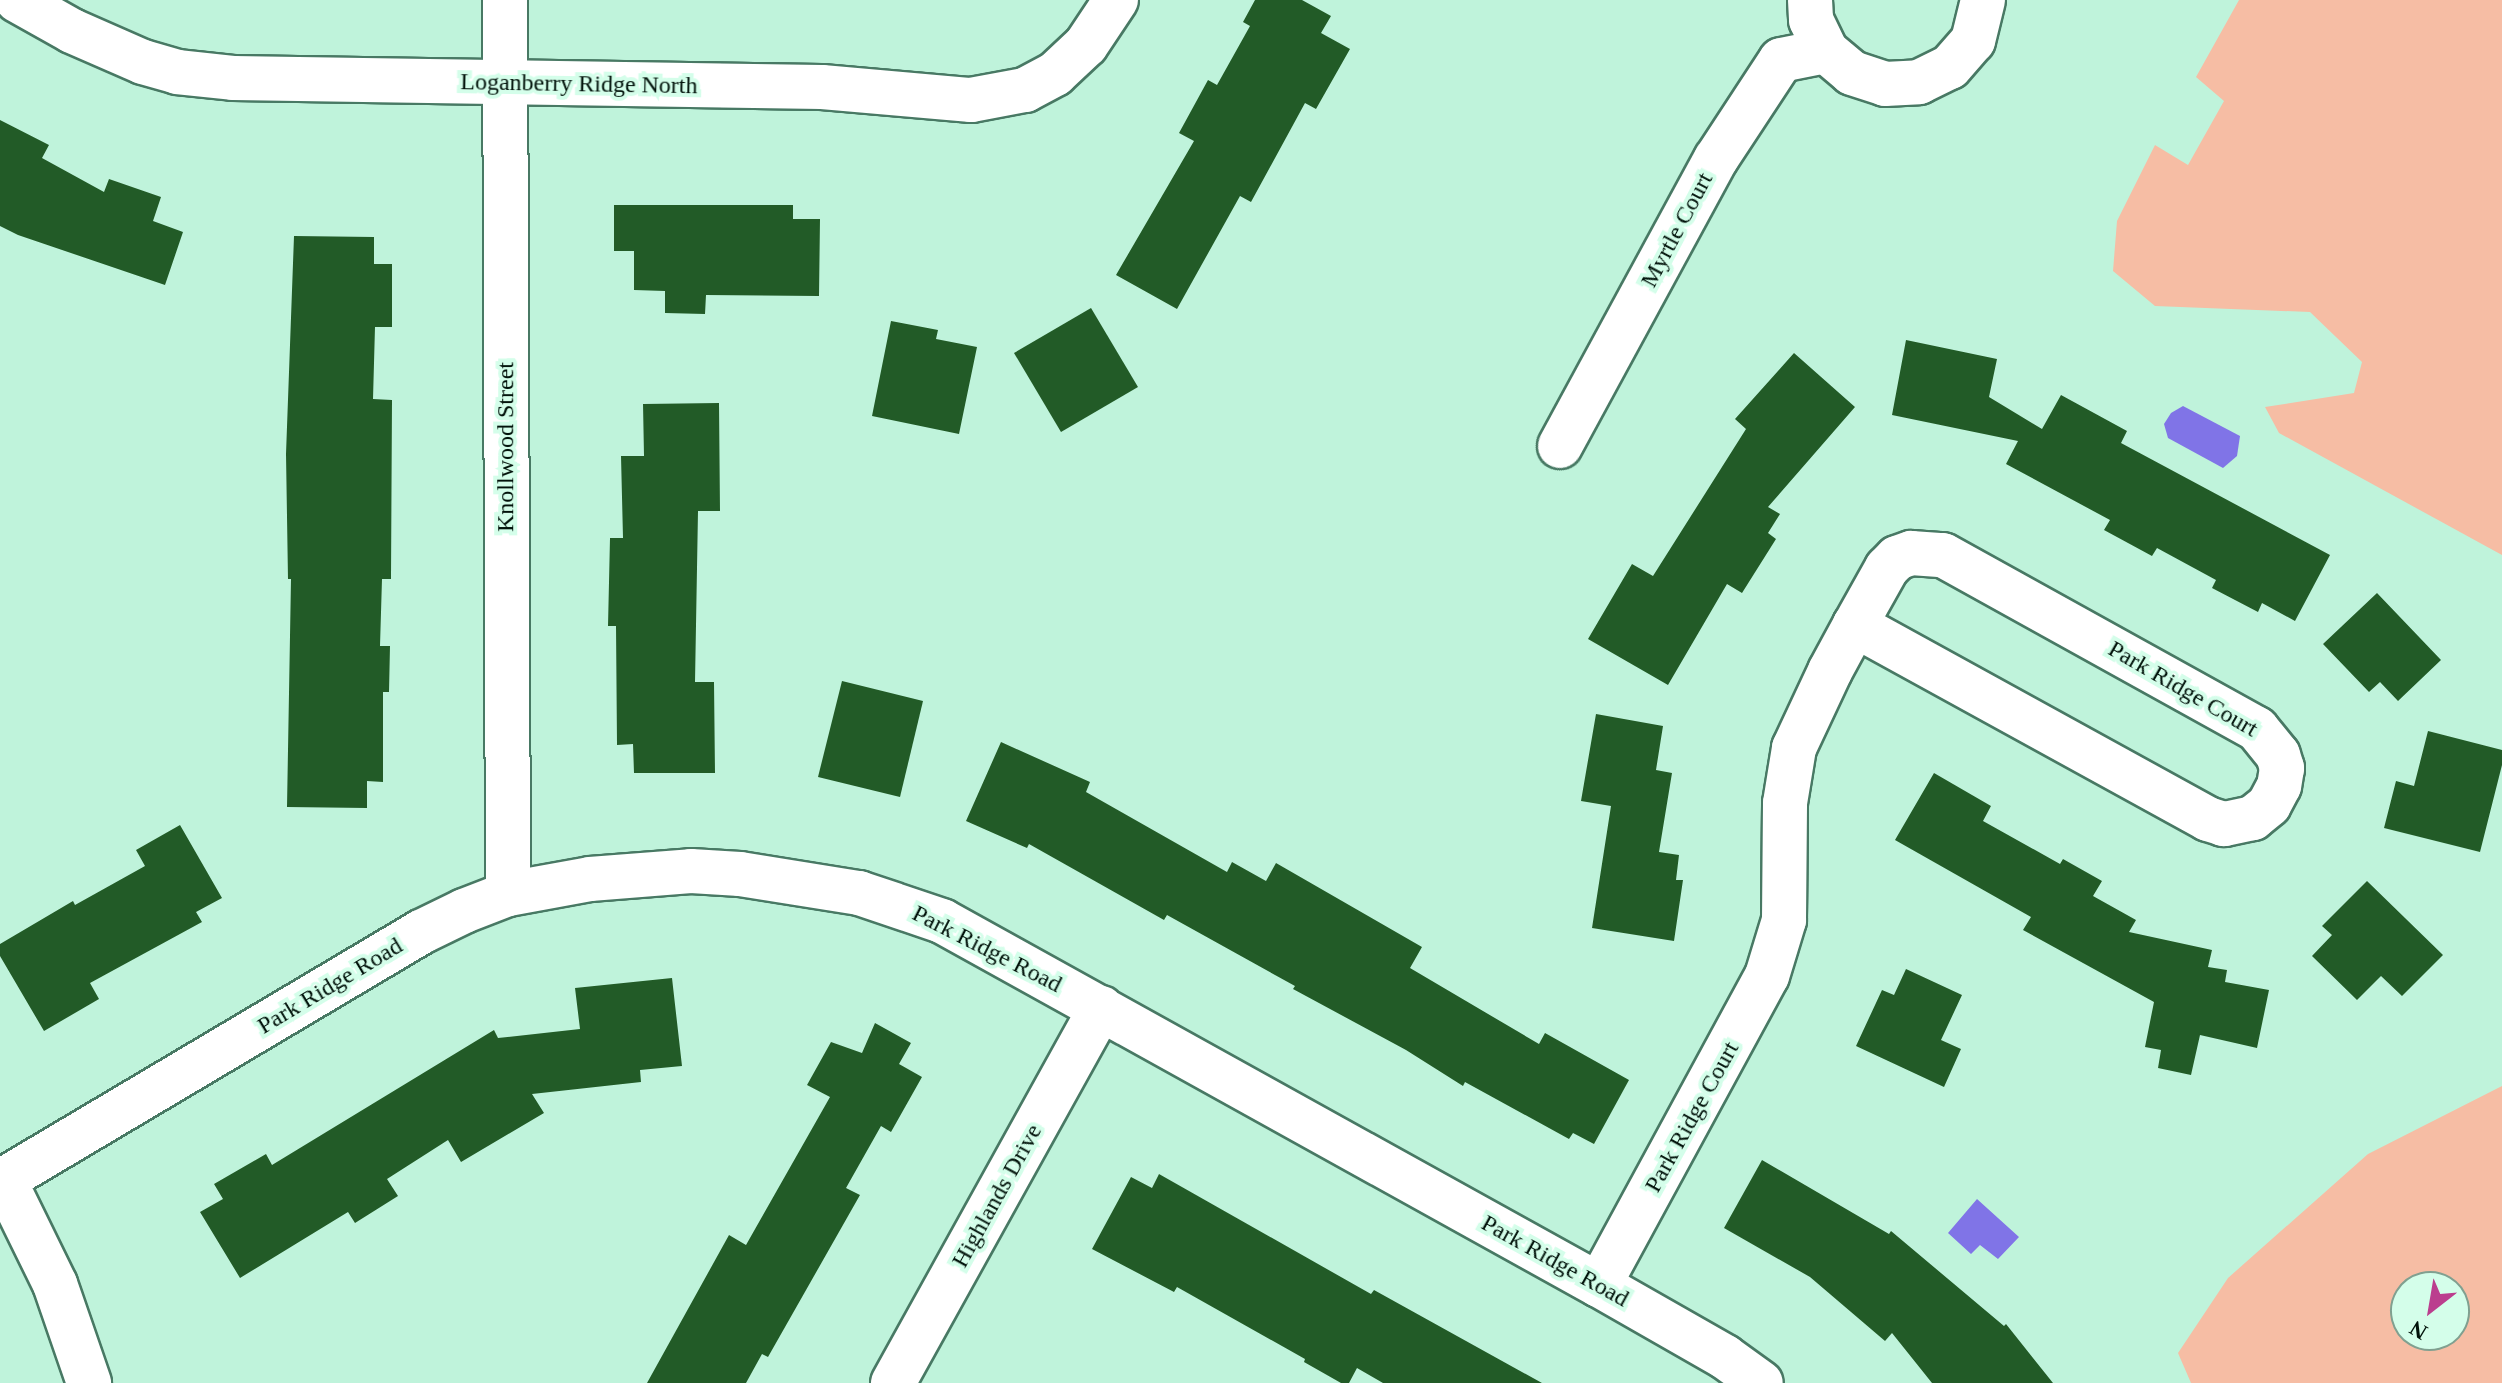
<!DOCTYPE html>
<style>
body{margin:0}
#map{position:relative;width:2502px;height:1383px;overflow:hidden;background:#bff3db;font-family:Georgia,serif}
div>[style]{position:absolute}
.green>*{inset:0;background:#f6bda4}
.water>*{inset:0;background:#8074e7}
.building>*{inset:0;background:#225b27}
.roads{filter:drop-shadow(2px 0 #487964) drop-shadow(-2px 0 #487964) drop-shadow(0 2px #487964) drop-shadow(0 -2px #487964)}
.minor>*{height:44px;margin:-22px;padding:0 22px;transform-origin:22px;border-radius:22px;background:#fff}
span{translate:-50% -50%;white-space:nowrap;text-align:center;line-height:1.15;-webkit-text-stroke:8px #d4feea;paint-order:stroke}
.street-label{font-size:24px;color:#01120a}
.north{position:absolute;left:2390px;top:1271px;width:80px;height:80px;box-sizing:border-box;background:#d4feea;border:2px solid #80a090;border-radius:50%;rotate:211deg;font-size:22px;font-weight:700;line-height:32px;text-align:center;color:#01120a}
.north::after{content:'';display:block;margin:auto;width:28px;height:36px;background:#bb3e8e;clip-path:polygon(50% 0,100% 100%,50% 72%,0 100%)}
</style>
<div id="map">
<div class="green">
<div style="clip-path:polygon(2239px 0,2502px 0,2502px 555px,2279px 433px,2265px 407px,2354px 393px,2362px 362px,2310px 312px,2155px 306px,2113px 271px,2117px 221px,2155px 145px,2188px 165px,2224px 101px,2196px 77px)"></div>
<div style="clip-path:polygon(evenodd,2502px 1086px,2502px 1383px,2191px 1383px,2178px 1353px,2228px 1278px,2368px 1154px,2502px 1086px,2454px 1287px,2454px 1335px,2406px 1335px,2406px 1287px,2454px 1287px)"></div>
</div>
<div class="water">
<div style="clip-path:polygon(2183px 406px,2240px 436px,2237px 456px,2223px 468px,2168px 438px,2164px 424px,2171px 413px)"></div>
<div style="clip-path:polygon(1977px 1199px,2019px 1237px,1998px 1259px,1980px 1245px,1971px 1254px,1948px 1233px)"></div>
</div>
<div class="building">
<div style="clip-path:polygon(1255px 0,1302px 0,1331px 16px,1321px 33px,1350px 49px,1316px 109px,1305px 103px,1251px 202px,1240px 196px,1177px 309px,1116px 275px,1194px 141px,1179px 133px,1208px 80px,1217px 85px,1250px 26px,1243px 22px)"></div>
<div style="clip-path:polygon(0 120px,49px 145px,42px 158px,104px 192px,109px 179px,161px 197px,153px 221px,183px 232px,165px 285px,18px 235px,0 226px)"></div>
<div style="clip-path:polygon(614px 205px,793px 205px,793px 219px,820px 219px,819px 296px,706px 295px,705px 314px,665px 313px,665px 291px,634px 290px,634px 251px,614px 251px)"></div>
<div style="clip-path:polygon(294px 236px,374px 237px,374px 264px,392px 264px,392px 327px,375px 327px,373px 399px,392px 400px,391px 579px,382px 579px,380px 646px,390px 646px,389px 692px,383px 692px,383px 782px,367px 781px,367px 808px,287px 807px,291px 579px,288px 579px,286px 454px)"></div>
<div style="clip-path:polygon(1091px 308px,1138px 387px,1061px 432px,1014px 353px)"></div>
<div style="clip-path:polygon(891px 321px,938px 330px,936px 339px,977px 347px,959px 434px,872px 416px)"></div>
<div style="clip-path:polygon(1906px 340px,1997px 359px,1989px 397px,2042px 429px,2061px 395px,2127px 431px,2121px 443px,2330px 555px,2295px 621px,2262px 603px,2258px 612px,2212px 588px,2216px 580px,2157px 548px,2152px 556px,2104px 530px,2110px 520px,2006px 464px,2018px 441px,1892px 415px)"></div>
<div style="clip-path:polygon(1794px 353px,1855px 407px,1768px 507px,1780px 514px,1768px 533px,1776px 539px,1742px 593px,1727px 584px,1668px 685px,1588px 639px,1632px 564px,1653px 576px,1746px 429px,1735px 419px)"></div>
<div style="clip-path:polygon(719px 403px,720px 511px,698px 511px,695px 682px,714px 682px,715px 773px,634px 773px,633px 744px,617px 745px,616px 626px,608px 626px,610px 538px,623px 538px,621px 456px,644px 456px,643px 404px)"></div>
<div style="clip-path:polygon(2377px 593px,2441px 660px,2398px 701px,2380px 682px,2369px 692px,2323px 644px)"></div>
<div style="clip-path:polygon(842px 681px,923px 701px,900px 797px,818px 777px)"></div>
<div style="clip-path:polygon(1596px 714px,1663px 726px,1656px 770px,1672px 773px,1659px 852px,1679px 855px,1676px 880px,1683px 880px,1674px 941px,1592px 928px,1611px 806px,1581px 801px)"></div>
<div style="clip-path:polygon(2428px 731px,2502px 750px,2502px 765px,2480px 852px,2384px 828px,2396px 781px,2414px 786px)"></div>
<div style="clip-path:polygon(1001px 742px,1090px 782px,1086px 792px,1227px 872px,1232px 862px,1266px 881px,1276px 863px,1422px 947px,1410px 968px,1539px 1044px,1545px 1033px,1629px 1080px,1594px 1144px,1573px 1133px,1569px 1139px,1465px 1082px,1463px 1086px,1406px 1050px,1293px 989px,1295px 986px,1167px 915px,1164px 920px,1029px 844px,1027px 848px,966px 821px)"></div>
<div style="clip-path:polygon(1934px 773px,1991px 806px,1983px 821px,2060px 864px,2063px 859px,2102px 881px,2093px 896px,2136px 920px,2129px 932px,2212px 950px,2208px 967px,2227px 970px,2225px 982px,2269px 990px,2257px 1048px,2200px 1035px,2191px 1075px,2158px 1068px,2161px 1050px,2145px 1047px,2154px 1002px,2023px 930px,2031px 917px,1895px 840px)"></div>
<div style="clip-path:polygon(180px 825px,222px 898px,196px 912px,202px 922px,90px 983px,99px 999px,44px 1031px,0 956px,0 944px,73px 901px,75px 905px,145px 866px,136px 850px)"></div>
<div style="clip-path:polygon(2367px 881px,2443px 955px,2402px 996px,2381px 976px,2357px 1000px,2312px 956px,2332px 935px,2322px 926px)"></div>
<div style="clip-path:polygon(1906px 969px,1962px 995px,1941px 1040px,1961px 1049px,1944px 1087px,1856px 1046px,1882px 990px,1894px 995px)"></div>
<div style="clip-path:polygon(672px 978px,682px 1066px,640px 1070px,641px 1082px,532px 1094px,544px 1113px,461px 1162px,448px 1140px,387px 1179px,398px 1196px,355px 1223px,348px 1212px,240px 1278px,200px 1212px,223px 1199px,214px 1184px,266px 1154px,272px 1165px,494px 1030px,498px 1038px,580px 1029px,575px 988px)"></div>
<div style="clip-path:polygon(875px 1023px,911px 1043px,899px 1064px,922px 1077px,891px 1132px,881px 1126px,846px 1188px,860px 1195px,768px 1357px,762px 1354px,746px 1383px,647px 1383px,729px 1235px,746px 1245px,830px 1097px,807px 1085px,831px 1042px,862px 1053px)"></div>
<div style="clip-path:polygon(1762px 1160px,1889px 1234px,1891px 1231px,2004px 1326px,2006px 1324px,2053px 1383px,1932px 1383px,1892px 1333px,1885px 1341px,1810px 1277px,1724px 1228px)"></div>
<div style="clip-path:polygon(1159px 1174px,1371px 1294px,1374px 1290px,1542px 1383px,1383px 1383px,1357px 1368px,1349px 1383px,1341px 1383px,1304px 1362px,1305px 1359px,1177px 1287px,1174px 1292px,1092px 1249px,1131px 1177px,1152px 1188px)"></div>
</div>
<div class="roads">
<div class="minor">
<div style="left:17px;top:0;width:63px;rotate:29.4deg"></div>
<div style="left:72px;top:31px;width:77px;rotate:23.6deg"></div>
<div style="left:143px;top:62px;width:35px;rotate:16deg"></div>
<div style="left:177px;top:72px;width:56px;rotate:6.1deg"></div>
<div style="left:233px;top:78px;width:589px;rotate:0.88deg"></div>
<div style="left:822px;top:87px;width:150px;rotate:5deg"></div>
<div style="left:971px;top:100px;width:55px;rotate:-10.5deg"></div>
<div style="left:1025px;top:90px;width:34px;rotate:-28deg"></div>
<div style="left:1055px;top:74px;width:42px;rotate:-43.1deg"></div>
<div style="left:1086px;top:45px;width:54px;rotate:-56.3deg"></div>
<div style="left:505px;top:0;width:894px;rotate:89.81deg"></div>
<div style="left:1810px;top:0;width:20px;rotate:87deg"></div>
<div style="left:1811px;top:20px;width:34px;rotate:64deg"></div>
<div style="left:1826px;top:51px;width:34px;rotate:40deg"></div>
<div style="left:1852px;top:73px;width:35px;rotate:18deg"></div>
<div style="left:1885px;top:84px;width:34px;rotate:-3deg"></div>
<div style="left:1919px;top:82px;width:34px;rotate:-26deg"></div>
<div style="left:1950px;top:67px;width:35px;rotate:-49deg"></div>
<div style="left:1973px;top:41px;width:42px;rotate:-76.3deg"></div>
<div style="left:1560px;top:446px;width:327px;rotate:-61.5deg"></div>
<div style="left:1716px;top:159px;width:118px;rotate:-56.7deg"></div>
<div style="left:1781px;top:60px;width:46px;rotate:-11.3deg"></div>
<div style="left:4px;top:1180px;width:116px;rotate:63.9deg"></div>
<div style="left:55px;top:1284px;width:105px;rotate:71deg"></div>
<div style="left:0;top:1182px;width:490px;rotate:-30.7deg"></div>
<div style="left:421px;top:932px;width:48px;rotate:-26deg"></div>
<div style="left:464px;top:911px;width:47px;rotate:-21.1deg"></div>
<div style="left:508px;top:894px;width:83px;rotate:-10.4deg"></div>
<div style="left:590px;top:879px;width:101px;rotate:-4.5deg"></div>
<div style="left:691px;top:871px;width:49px;rotate:3.5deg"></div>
<div style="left:740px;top:874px;width:121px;rotate:9.1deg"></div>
<div style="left:859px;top:893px;width:88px;rotate:18.6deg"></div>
<div style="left:942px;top:921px;width:751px;rotate:28.99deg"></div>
<div style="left:1599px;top:1285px;width:145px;rotate:29.7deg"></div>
<div style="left:1725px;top:1357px;width:44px;rotate:35.8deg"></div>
<div style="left:1599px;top:1285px;width:352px;rotate:-61.5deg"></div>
<div style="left:1767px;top:976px;width:59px;rotate:-73.1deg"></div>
<div style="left:1784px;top:920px;width:117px;rotate:-89.5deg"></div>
<div style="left:1785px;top:803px;width:56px;rotate:-80.7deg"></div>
<div style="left:1794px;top:748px;width:85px;rotate:-64.9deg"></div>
<div style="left:1830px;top:671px;width:52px;rotate:-61.5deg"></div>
<div style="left:1855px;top:625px;width:65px;rotate:-60.7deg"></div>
<div style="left:1887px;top:568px;width:14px;rotate:-45deg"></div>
<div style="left:1897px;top:558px;width:15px;rotate:-20deg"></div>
<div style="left:1911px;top:553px;width:32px;rotate:4deg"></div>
<div style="left:1943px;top:555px;width:359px;rotate:29deg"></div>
<div style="left:2257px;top:729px;width:33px;rotate:51deg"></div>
<div style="left:2278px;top:755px;width:14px;rotate:73deg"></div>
<div style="left:2282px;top:768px;width:18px;rotate:99deg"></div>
<div style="left:2279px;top:786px;width:21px;rotate:118deg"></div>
<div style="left:2269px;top:805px;width:21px;rotate:141deg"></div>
<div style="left:2253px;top:818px;width:30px;rotate:168deg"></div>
<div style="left:2224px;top:824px;width:17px;rotate:-163deg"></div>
<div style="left:2208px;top:819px;width:403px;rotate:-151.2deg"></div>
<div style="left:893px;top:1383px;width:429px;rotate:-61deg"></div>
</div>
</div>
<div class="street-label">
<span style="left:579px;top:84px;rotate:1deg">Loganberry Ridge North</span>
<span style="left:1677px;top:230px;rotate:-62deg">Myrtle Court</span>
<span style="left:506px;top:447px;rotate:-90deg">Knollwood Street</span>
<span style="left:2183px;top:689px;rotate:30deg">Park Ridge Court</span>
<span style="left:987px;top:949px;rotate:27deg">Park Ridge Road</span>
<span style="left:330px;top:986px;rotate:-31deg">Park Ridge Road</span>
<span style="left:1692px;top:1117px;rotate:-61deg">Park Ridge Court</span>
<span style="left:997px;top:1196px;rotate:-61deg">Highlands Drive</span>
<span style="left:1555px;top:1261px;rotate:29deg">Park Ridge Road</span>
</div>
<div class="north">N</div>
</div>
